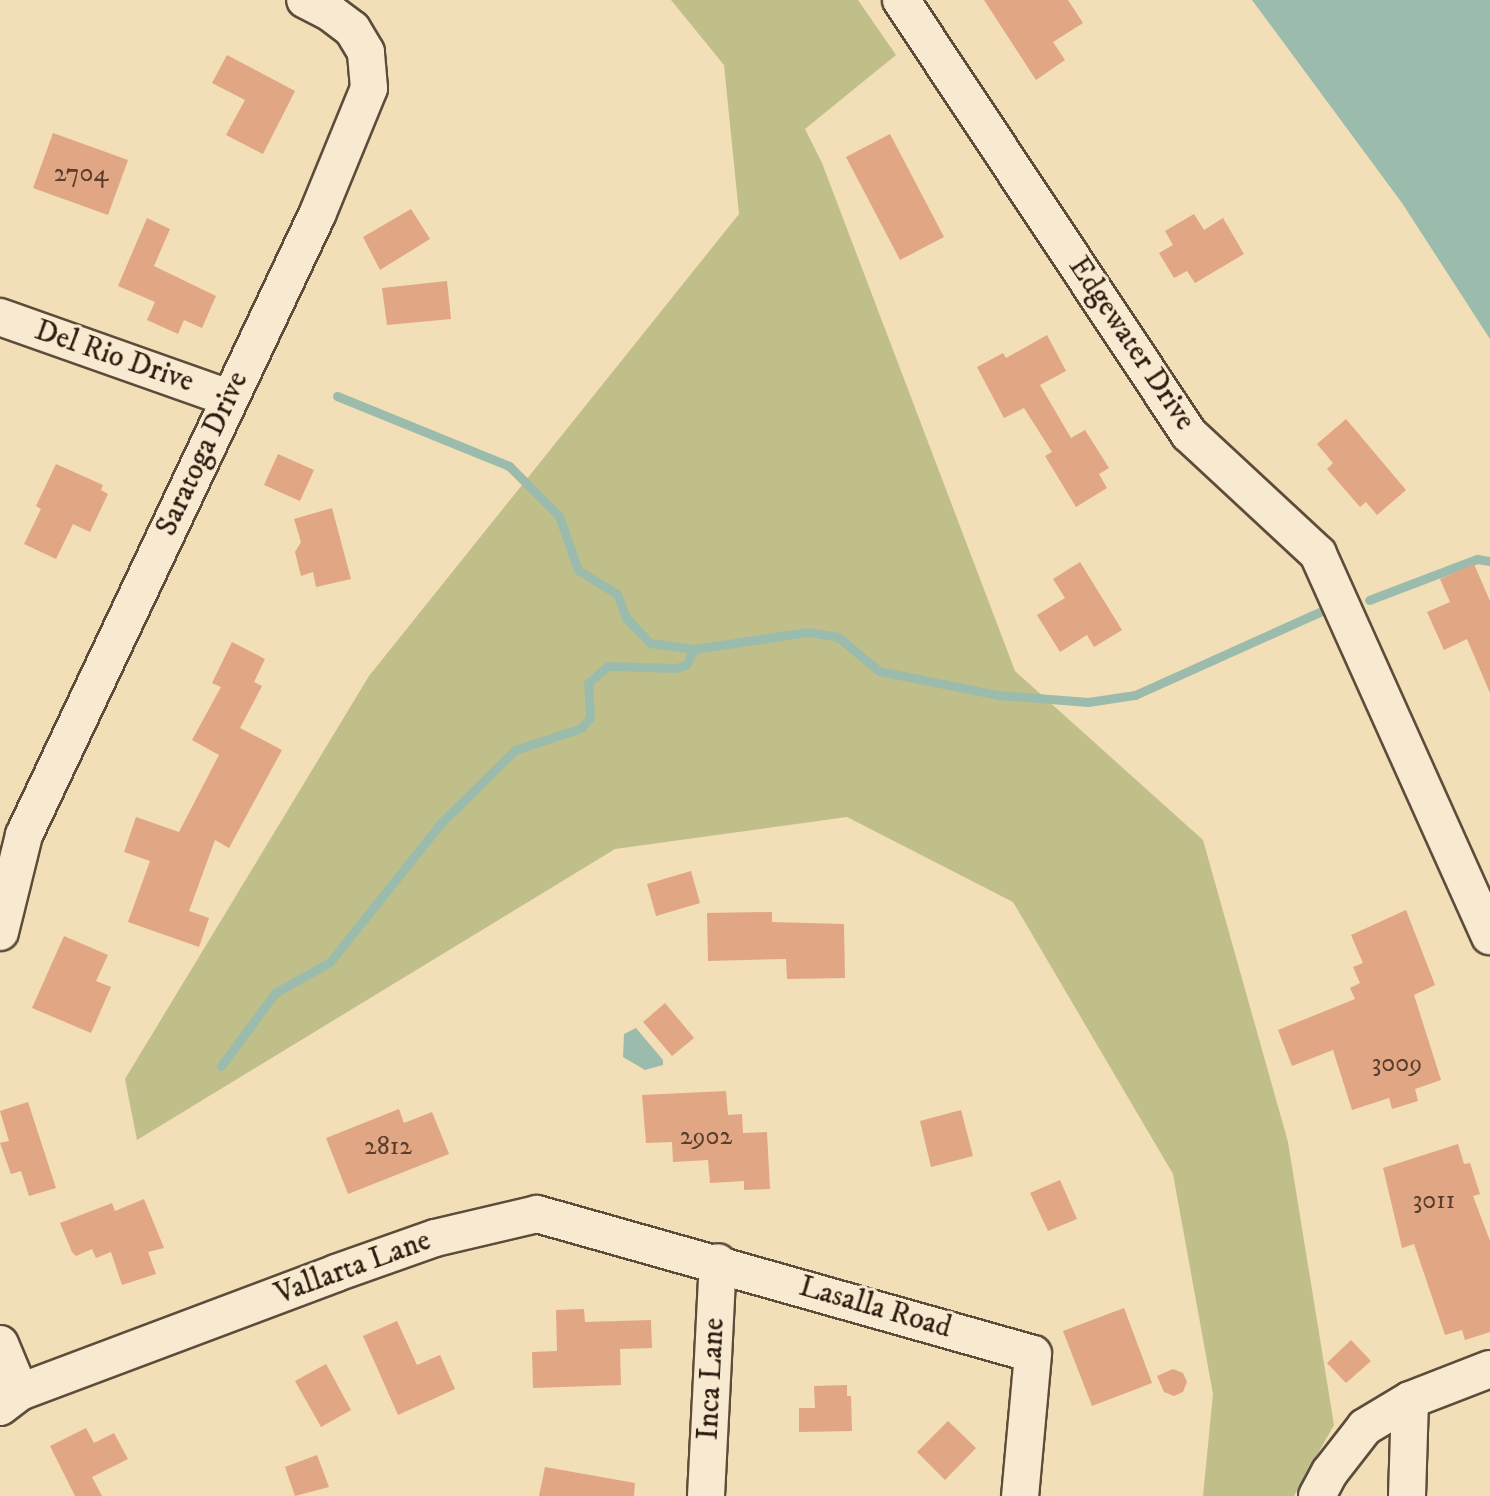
<!DOCTYPE html>
<style>
body{margin:0}
#map{position:relative;width:1490px;height:1496px;overflow:hidden;background:#f2deb7;font-family:"IM FELL DW Pica",serif}
div>[style]{position:absolute}
.green>*{inset:0;background:#c1bf89}
.water>*{inset:0;background:#9bbcad}
.stream>*{height:9px;margin:-4.5px;padding:0 4.5px;transform-origin:4.5px;border-radius:4.5px;background:#9bbcad}
.building>*{inset:0;background:#e1a684}
.roads{filter:drop-shadow(2px 0 #5e4c3a) drop-shadow(-2px 0 #5e4c3a) drop-shadow(0 2px #5e4c3a) drop-shadow(0 -2px #5e4c3a)}
.minor>*{height:36px;margin:-18px;padding:0 18px;transform-origin:18px;border-radius:18px;background:#f7ead0}
span{translate:-50% -50%;white-space:nowrap;text-align:center;line-height:1.15;-webkit-text-stroke:6px #f7ead0;paint-order:stroke}
.number-label{font-size:26px;color:#5a3e2d}
.number-label span{-webkit-text-stroke-width:0}
.street-label{font-size:30px;color:#2d1c10}
</style>
<div id="map">
<div class="green">
<div style="clip-path:polygon(671px 0,858px 0,896px 55px,805px 129px,822px 163px,1015px 671px,1203px 840px,1288px 1142px,1334px 1425px,1294px 1496px,1203px 1496px,1213px 1394px,1173px 1174px,1013px 902px,847px 817px,615px 849px,137px 1140px,125px 1079px,369px 676px,739px 214px,724px 65px)"></div>
</div>
<div class="water">
<div style="clip-path:polygon(1252px 0,1490px 0,1490px 339px,1402px 203px)"></div>
<div style="clip-path:polygon(636px 1028px,663px 1060px,663px 1065px,645px 1070px,623px 1057px,624px 1034px)"></div>
</div>
<div class="stream">
<div style="left:337px;top:396px;width:186px;rotate:22.1deg"></div>
<div style="left:509px;top:466px;width:71px;rotate:45deg"></div>
<div style="left:559px;top:516px;width:57px;rotate:70.6deg"></div>
<div style="left:578px;top:570px;width:46px;rotate:31.6deg"></div>
<div style="left:617px;top:594px;width:26px;rotate:69deg"></div>
<div style="left:626px;top:618px;width:35px;rotate:46deg"></div>
<div style="left:650px;top:643px;width:44px;rotate:7.8deg"></div>
<div style="left:1369px;top:600px;width:116px;rotate:-20.8deg"></div>
<div style="left:1477px;top:559px;width:13px;rotate:9deg"></div>
<div style="left:221px;top:1066px;width:91px;rotate:-53.5deg"></div>
<div style="left:275px;top:993px;width:63px;rotate:-29.4deg"></div>
<div style="left:330px;top:962px;width:178px;rotate:-51.4deg"></div>
<div style="left:441px;top:823px;width:104px;rotate:-44.6deg"></div>
<div style="left:515px;top:750px;width:70px;rotate:-18.4deg"></div>
<div style="left:581px;top:728px;width:13px;rotate:-48deg"></div>
<div style="left:590px;top:718px;width:35px;rotate:-93deg"></div>
<div style="left:588px;top:683px;width:26px;rotate:-40deg"></div>
<div style="left:608px;top:666px;width:68px;rotate:1.7deg"></div>
<div style="left:676px;top:668px;width:10px;rotate:-17deg"></div>
<div style="left:686px;top:665px;width:18px;rotate:-63deg"></div>
<div style="left:694px;top:649px;width:115px;rotate:-8.5deg"></div>
<div style="left:808px;top:632px;width:30px;rotate:9deg"></div>
<div style="left:838px;top:637px;width:53px;rotate:39.7deg"></div>
<div style="left:879px;top:671px;width:121px;rotate:11.4deg"></div>
<div style="left:998px;top:695px;width:90px;rotate:4.4deg"></div>
<div style="left:1088px;top:702px;width:48px;rotate:-8.5deg"></div>
<div style="left:1135px;top:695px;width:213px;rotate:-24.2deg"></div>
</div>
<div class="building">
<div style="clip-path:polygon(984px 0,1068px 0,1083px 23px,1053px 42px,1065px 60px,1036px 80px)"></div>
<div style="clip-path:polygon(227px 55px,295px 91px,263px 154px,226px 135px,245px 100px,212px 83px)"></div>
<div style="clip-path:polygon(53px 133px,128px 160px,108px 215px,33px 188px)"></div>
<div style="clip-path:polygon(890px 134px,944px 237px,900px 260px,846px 157px)"></div>
<div style="clip-path:polygon(411px 209px,430px 239px,380px 270px,363px 237px)"></div>
<div style="clip-path:polygon(1194px 214px,1204px 230px,1223px 218px,1244px 254px,1195px 283px,1187px 271px,1174px 278px,1159px 253px,1173px 245px,1165px 231px)"></div>
<div style="clip-path:polygon(147px 218px,170px 229px,154px 266px,216px 296px,202px 328px,184px 320px,178px 334px,147px 320px,155px 302px,118px 286px)"></div>
<div style="clip-path:polygon(447px 281px,451px 319px,387px 325px,382px 288px)"></div>
<div style="clip-path:polygon(1047px 335px,1066px 371px,1040px 385px,1071px 438px,1085px 430px,1109px 468px,1099px 474px,1107px 488px,1076px 507px,1045px 456px,1052px 452px,1024px 408px,1004px 418px,977px 367px,1003px 353px,1006px 358px)"></div>
<div style="clip-path:polygon(1346px 419px,1406px 490px,1377px 515px,1366px 502px,1360px 507px,1327px 469px,1333px 463px,1317px 444px)"></div>
<div style="clip-path:polygon(278px 454px,314px 470px,300px 501px,264px 485px)"></div>
<div style="clip-path:polygon(56px 464px,103px 485px,101px 490px,108px 494px,90px 532px,73px 524px,56px 559px,24px 544px,41px 509px,36px 506px)"></div>
<div style="clip-path:polygon(332px 508px,351px 579px,316px 587px,313px 572px,301px 576px,295px 552px,301px 542px,294px 519px)"></div>
<div style="clip-path:polygon(1080px 562px,1122px 630px,1094px 647px,1087px 635px,1060px 652px,1037px 615px,1065px 598px,1053px 579px)"></div>
<div style="clip-path:polygon(1474px 564px,1490px 601px,1490px 693px,1467px 639px,1444px 650px,1427px 612px,1450px 602px,1440px 579px)"></div>
<div style="clip-path:polygon(232px 642px,265px 659px,254px 682px,262px 686px,240px 728px,282px 750px,229px 848px,215px 840px,189px 911px,209px 918px,199px 947px,128px 922px,150px 861px,124px 852px,136px 817px,179px 832px,219px 755px,192px 740px,221px 687px,212px 683px)"></div>
<div style="clip-path:polygon(691px 871px,700px 903px,656px 916px,647px 884px)"></div>
<div style="clip-path:polygon(1406px 910px,1435px 985px,1414px 995px,1441px 1080px,1415px 1089px,1418px 1101px,1392px 1109px,1389px 1098px,1352px 1110px,1333px 1050px,1292px 1066px,1278px 1030px,1355px 999px,1350px 988px,1360px 983px,1353px 967px,1363px 963px,1351px 935px)"></div>
<div style="clip-path:polygon(772px 912px,772px 922px,844px 924px,845px 978px,787px 979px,786px 959px,708px 961px,707px 913px)"></div>
<div style="clip-path:polygon(64px 936px,108px 955px,96px 981px,111px 987px,91px 1033px,32px 1008px)"></div>
<div style="clip-path:polygon(665px 1003px,694px 1038px,672px 1056px,643px 1022px)"></div>
<div style="clip-path:polygon(726px 1091px,728px 1115px,742px 1114px,743px 1133px,767px 1132px,770px 1189px,744px 1190px,744px 1181px,710px 1183px,708px 1160px,673px 1162px,672px 1142px,646px 1143px,642px 1095px)"></div>
<div style="clip-path:polygon(28px 1102px,56px 1188px,29px 1196px,21px 1171px,11px 1174px,0 1143px,9px 1141px,0 1111px)"></div>
<div style="clip-path:polygon(399px 1109px,404px 1123px,432px 1112px,449px 1154px,348px 1194px,326px 1138px)"></div>
<div style="clip-path:polygon(961px 1110px,973px 1156px,931px 1167px,920px 1121px)"></div>
<div style="clip-path:polygon(1458px 1144px,1464px 1164px,1470px 1163px,1480px 1194px,1473px 1196px,1490px 1241px,1490px 1332px,1465px 1340px,1462px 1330px,1445px 1335px,1414px 1244px,1402px 1248px,1383px 1168px)"></div>
<div style="clip-path:polygon(1060px 1180px,1077px 1219px,1048px 1231px,1030px 1193px)"></div>
<div style="clip-path:polygon(144px 1199px,164px 1248px,148px 1252px,156px 1274px,122px 1285px,111px 1252px,96px 1258px,92px 1249px,76px 1256px,72px 1252px,60px 1223px,112px 1203px,115px 1211px)"></div>
<div style="clip-path:polygon(1124px 1308px,1152px 1383px,1092px 1406px,1063px 1331px)"></div>
<div style="clip-path:polygon(584px 1309px,585px 1322px,651px 1320px,652px 1348px,620px 1349px,621px 1385px,533px 1388px,532px 1352px,557px 1351px,556px 1310px)"></div>
<div style="clip-path:polygon(397px 1321px,417px 1365px,440px 1355px,455px 1389px,398px 1415px,363px 1336px)"></div>
<div style="clip-path:polygon(1351px 1340px,1371px 1361px,1346px 1383px,1327px 1363px)"></div>
<div style="clip-path:polygon(326px 1364px,351px 1410px,321px 1427px,295px 1381px)"></div>
<div style="clip-path:polygon(1173px 1369px,1183px 1373px,1187px 1382px,1183px 1392px,1174px 1396px,1164px 1392px,1157px 1376px)"></div>
<div style="clip-path:polygon(847px 1385px,847px 1396px,851px 1396px,852px 1431px,799px 1432px,799px 1408px,815px 1408px,814px 1386px)"></div>
<div style="clip-path:polygon(948px 1421px,976px 1448px,945px 1480px,917px 1452px)"></div>
<div style="clip-path:polygon(86px 1428px,94px 1443px,114px 1433px,128px 1459px,92px 1477px,102px 1496px,75px 1496px,50px 1446px)"></div>
<div style="clip-path:polygon(317px 1455px,329px 1487px,295px 1496px,285px 1467px)"></div>
<div style="clip-path:polygon(545px 1467px,635px 1483px,634px 1496px,539px 1496px)"></div>
</div>
<div class="roads">
<div class="minor">
<div style="left:901px;top:0;width:521px;rotate:56.43deg"></div>
<div style="left:1189px;top:434px;width:176px;rotate:42.9deg"></div>
<div style="left:1318px;top:554px;width:419px;rotate:65.8deg"></div>
<div style="left:0;top:317px;width:243px;rotate:19.5deg"></div>
<div style="left:0;top:932px;width:100px;rotate:-76.1deg"></div>
<div style="left:24px;top:835px;width:686px;rotate:-64.71deg"></div>
<div style="left:317px;top:215px;width:137px;rotate:-67.7deg"></div>
<div style="left:369px;top:88px;width:36px;rotate:-95deg"></div>
<div style="left:366px;top:52px;width:27px;rotate:-121deg"></div>
<div style="left:352px;top:29px;width:26px;rotate:-143deg"></div>
<div style="left:331px;top:13px;width:29px;rotate:-153deg"></div>
<div style="left:0;top:1344px;width:52px;rotate:67.4deg"></div>
<div style="left:0;top:1407px;width:25px;rotate:-37deg"></div>
<div style="left:20px;top:1392px;width:338px;rotate:-20.6deg"></div>
<div style="left:336px;top:1273px;width:105px;rotate:-19.5deg"></div>
<div style="left:435px;top:1238px;width:105px;rotate:-13.2deg"></div>
<div style="left:537px;top:1214px;width:515px;rotate:15.76deg"></div>
<div style="left:1033px;top:1354px;width:143px;rotate:95.2deg"></div>
<div style="left:706px;top:1496px;width:234px;rotate:-87.1deg"></div>
<div style="left:1317px;top:1496px;width:27px;rotate:-62deg"></div>
<div style="left:1330px;top:1472px;width:57px;rotate:-52.1deg"></div>
<div style="left:1365px;top:1427px;width:52px;rotate:-31deg"></div>
<div style="left:1410px;top:1400px;width:86px;rotate:-21.2deg"></div>
<div style="left:1407px;top:1496px;width:96px;rotate:-88.2deg"></div>
</div>
</div>
<div class="number-label">
<span style="left:81px;top:174px">2704</span>
<span style="left:1397px;top:1064px">3009</span>
<span style="left:706px;top:1137px">2902</span>
<span style="left:388px;top:1147px">2812</span>
<span style="left:1434px;top:1201px">3011</span>
</div>
<div class="street-label">
<span style="left:1131px;top:344px;rotate:56deg">Edgewater Drive</span>
<span style="left:114px;top:357px;rotate:19deg">Del Rio Drive</span>
<span style="left:203px;top:454px;rotate:-65deg">Saratoga Drive</span>
<span style="left:353px;top:1268px;rotate:-20deg">Vallarta Lane</span>
<span style="left:875px;top:1308px;rotate:16deg">Lasalla Road</span>
<span style="left:712px;top:1379px;rotate:-87deg">Inca Lane</span>
</div>
</div>
